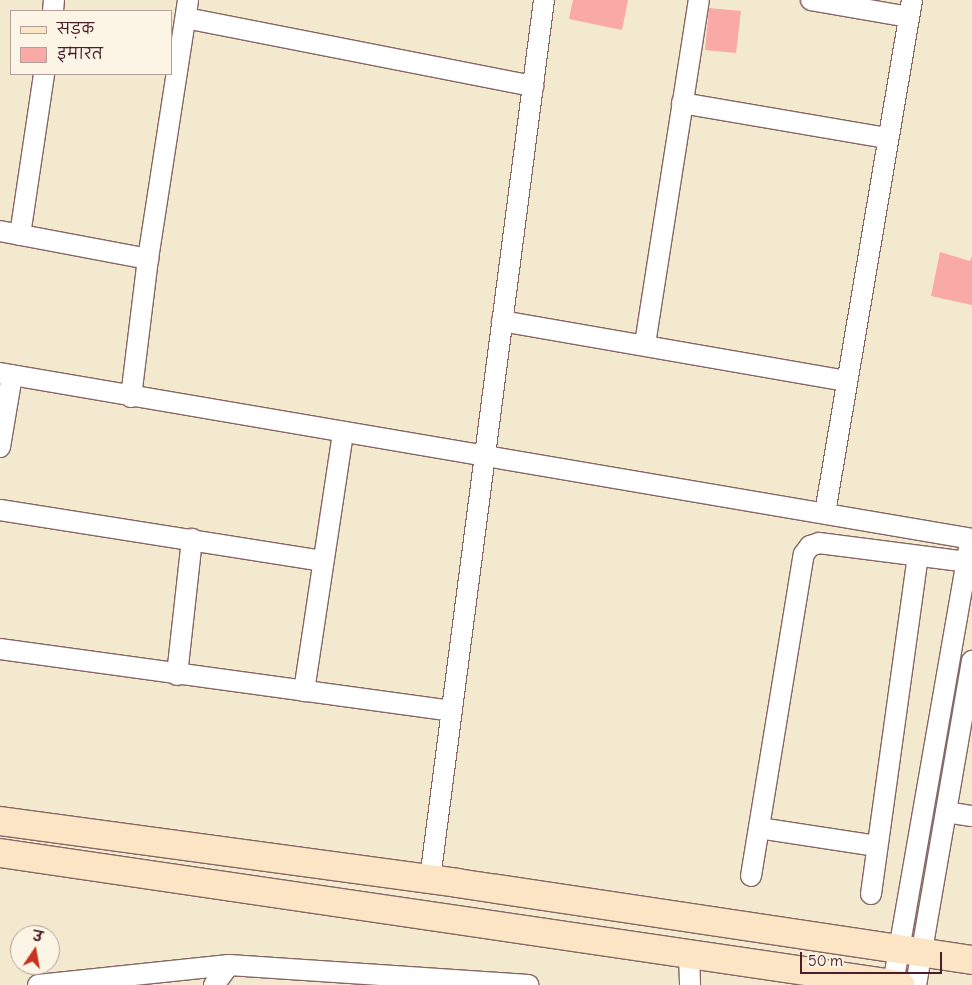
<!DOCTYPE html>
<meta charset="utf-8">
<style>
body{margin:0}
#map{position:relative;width:972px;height:985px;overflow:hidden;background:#f3e9cf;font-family:Delius,"Playpen Sans Deva",sans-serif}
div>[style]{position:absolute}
.building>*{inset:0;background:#f9aaa7}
.roads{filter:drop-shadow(1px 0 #856664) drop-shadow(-1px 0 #856664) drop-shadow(0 1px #856664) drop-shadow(0 -1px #856664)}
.minor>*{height:20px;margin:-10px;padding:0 10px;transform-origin:10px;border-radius:10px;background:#fff}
.secondary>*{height:28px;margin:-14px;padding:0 14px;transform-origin:14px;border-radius:14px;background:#fce5c4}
span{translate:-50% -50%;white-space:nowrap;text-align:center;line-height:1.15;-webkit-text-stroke:4.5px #fcf5e5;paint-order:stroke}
.legend{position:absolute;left:10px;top:10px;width:162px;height:65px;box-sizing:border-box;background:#fcf5e5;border:1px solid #b59f9b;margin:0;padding:6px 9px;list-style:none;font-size:15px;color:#4a1f2b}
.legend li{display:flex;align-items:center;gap:10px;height:25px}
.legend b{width:25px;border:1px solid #b59f9b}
.north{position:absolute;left:10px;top:925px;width:50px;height:50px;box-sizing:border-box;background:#fcf5e5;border:1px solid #b59f9b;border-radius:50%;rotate:12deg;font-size:14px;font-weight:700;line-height:20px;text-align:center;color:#4a1f2b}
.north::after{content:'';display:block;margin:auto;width:18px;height:22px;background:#c8321e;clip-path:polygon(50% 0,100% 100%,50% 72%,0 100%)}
.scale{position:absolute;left:800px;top:952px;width:142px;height:22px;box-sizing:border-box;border:2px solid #4a1f2b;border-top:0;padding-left:6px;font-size:15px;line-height:18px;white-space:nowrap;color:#4a1f2b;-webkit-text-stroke:4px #fcf5e5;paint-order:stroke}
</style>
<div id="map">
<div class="building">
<div style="clip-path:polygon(573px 0,628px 0,622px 30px,569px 19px)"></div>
<div style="clip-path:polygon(709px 8px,741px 11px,736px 53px,705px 50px)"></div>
<div style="clip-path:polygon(940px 252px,970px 261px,972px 256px,972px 305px,931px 296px)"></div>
</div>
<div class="roads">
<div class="minor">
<div style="left:811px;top:0;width:99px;rotate:9.8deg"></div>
<div style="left:53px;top:11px;width:11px;rotate:-85deg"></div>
<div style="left:186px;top:18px;width:354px;rotate:11.1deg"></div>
<div style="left:682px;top:103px;width:207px;rotate:9.7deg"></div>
<div style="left:0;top:231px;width:151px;rotate:10.7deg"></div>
<div style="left:20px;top:235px;width:163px;rotate:-81.5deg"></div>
<div style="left:502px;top:321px;width:349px;rotate:9.9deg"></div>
<div style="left:645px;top:344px;width:348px;rotate:-81.1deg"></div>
<div style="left:0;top:373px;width:986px;rotate:9.69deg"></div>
<div style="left:131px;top:397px;width:139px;rotate:-83deg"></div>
<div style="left:148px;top:259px;width:262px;rotate:-81.2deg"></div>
<div style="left:0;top:447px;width:73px;rotate:-80.5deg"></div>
<div style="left:0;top:510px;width:326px;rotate:9deg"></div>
<div style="left:825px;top:513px;width:520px;rotate:-80.37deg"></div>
<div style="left:0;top:649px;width:455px;rotate:7.8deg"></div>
<div style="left:177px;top:675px;width:137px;rotate:-83.7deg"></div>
<div style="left:304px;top:691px;width:262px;rotate:-81.4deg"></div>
<div style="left:946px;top:812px;width:26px;rotate:9deg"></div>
<div style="left:759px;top:828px;width:119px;rotate:8.7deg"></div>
<div style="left:751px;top:876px;width:326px;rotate:-80.7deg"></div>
<div style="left:804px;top:554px;width:10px;rotate:-53deg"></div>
<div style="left:810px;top:546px;width:9px;rotate:-18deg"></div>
<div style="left:819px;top:543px;width:149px;rotate:7.3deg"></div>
<div style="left:430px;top:879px;width:886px;rotate:-82.61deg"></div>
<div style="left:871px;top:894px;width:341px;rotate:-82.1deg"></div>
<div style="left:689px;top:954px;width:31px;rotate:88deg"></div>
<div style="left:893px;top:984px;width:441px;rotate:-80.1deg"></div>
<div style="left:38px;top:985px;width:192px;rotate:-6deg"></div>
<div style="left:229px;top:965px;width:300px;rotate:3.8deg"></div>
<div style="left:214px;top:985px;width:25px;rotate:-53deg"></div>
<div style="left:916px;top:985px;width:329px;rotate:-80.2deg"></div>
</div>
<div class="secondary">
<div style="left:0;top:821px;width:461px;rotate:7.7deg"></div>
<div style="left:457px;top:883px;width:521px;rotate:8.5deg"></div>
<div style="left:0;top:853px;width:910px;rotate:8.34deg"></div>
</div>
</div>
<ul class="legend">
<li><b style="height:6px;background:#fce5c4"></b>सड़क</li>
<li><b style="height:14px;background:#f9aaa7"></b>इमारत</li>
</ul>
<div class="north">उ</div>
<div class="scale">50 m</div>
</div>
